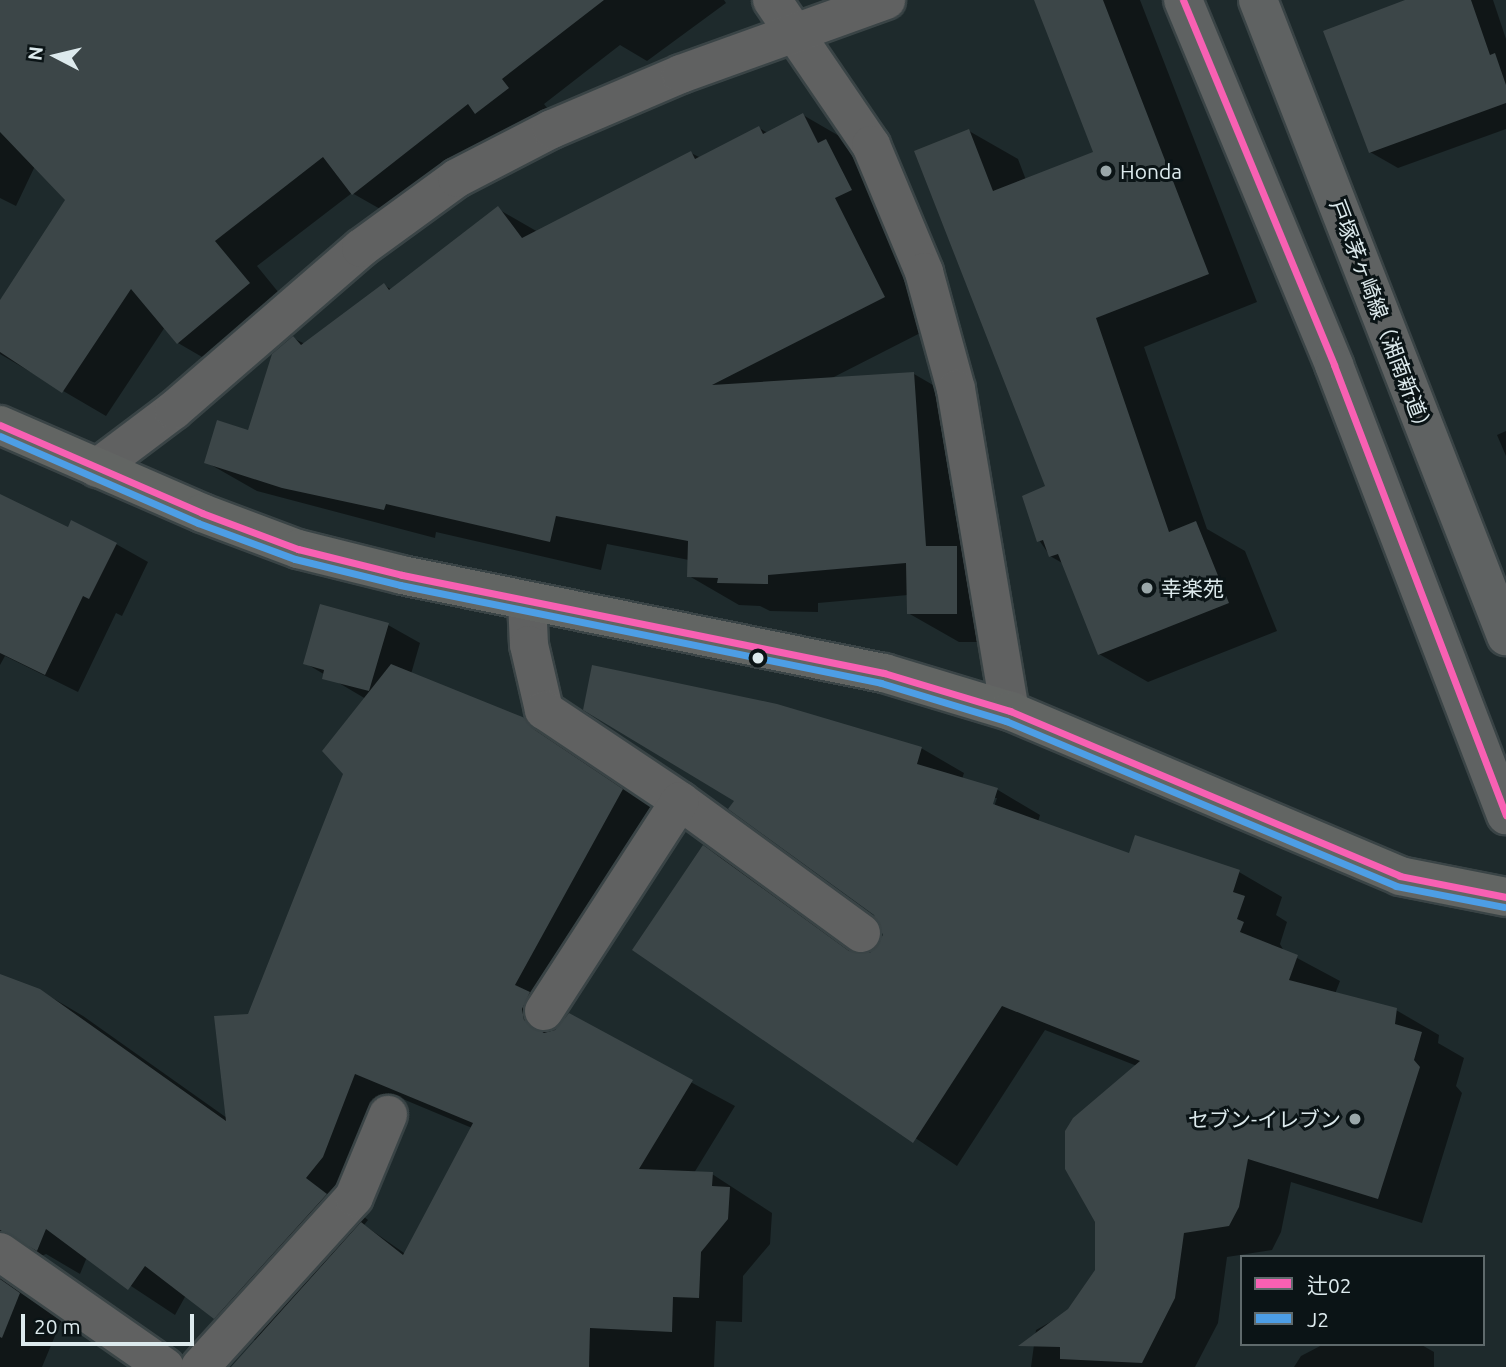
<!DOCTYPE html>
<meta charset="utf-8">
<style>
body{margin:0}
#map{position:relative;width:1506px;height:1367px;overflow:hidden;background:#1e2a2c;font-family:Ubuntu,"Noto Sans JP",sans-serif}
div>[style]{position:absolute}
.shadow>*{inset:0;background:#0007}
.building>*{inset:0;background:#3c4648}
.roads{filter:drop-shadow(2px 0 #3a4446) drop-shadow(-2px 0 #3a4446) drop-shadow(0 2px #3a4446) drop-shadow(0 -2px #3a4446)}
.street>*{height:38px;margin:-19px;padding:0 19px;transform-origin:19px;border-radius:19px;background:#606161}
.secondary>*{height:38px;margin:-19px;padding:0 19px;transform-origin:19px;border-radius:19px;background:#626563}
.primary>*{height:38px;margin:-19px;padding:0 19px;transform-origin:19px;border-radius:19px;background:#5f6262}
.bus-1>*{height:7px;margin:-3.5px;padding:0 3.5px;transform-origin:3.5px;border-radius:3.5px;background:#f860b3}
.bus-2>*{height:7px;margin:-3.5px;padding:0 3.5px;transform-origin:3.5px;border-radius:3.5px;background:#4d9ee5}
.dots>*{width:19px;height:19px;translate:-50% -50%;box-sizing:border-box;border:4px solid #0b1416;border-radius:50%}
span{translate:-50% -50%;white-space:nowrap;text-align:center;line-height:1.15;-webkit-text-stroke:6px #0b1416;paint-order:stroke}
.poi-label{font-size:21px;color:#ddeaed}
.left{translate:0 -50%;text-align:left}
.right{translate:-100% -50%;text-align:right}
.street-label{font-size:21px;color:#ddeaed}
.legend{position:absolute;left:1240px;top:1255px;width:245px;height:91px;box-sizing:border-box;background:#0b1416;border:2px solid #5f6a6c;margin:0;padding:9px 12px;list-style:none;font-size:21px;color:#ddeaed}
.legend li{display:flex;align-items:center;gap:14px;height:35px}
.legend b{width:35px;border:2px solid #5f6a6c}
.north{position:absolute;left:21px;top:21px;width:70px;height:70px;-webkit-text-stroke:5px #0b1416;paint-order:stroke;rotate:277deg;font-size:19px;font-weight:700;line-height:28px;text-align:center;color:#ddeaed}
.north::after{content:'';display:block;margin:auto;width:24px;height:32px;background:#ddeaed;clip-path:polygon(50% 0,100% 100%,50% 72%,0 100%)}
.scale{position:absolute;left:21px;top:1314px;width:173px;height:32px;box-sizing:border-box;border:4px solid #ddeaed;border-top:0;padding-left:9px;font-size:21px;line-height:24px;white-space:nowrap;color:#ddeaed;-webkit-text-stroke:5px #0b1416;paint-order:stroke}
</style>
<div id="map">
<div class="shadow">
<div style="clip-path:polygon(0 0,724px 0,726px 3px,647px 61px,620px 45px,544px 104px,551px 113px,396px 218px,352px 193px,257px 266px,292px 309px,221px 368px,178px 343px,165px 327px,106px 416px,0 354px,0 303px,67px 200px,35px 166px,16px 206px,0 198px)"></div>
<div style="clip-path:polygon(1036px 0,1140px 0,1257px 302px,1144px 347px,1207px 529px,1245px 551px,1277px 631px,1148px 682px,1099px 654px,1064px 564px,1050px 556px,1039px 540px,1047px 487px,969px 131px,1018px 159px,1026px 180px,1095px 153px)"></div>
<div style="clip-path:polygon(1410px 0,1493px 0,1506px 39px,1506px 129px,1398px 168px,1370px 152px)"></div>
<div style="clip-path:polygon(803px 115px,853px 144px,934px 326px,830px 379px,914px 374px,964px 403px,975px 558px,1007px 577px,1007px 642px,959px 642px,908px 613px,908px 595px,818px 603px,818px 612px,770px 611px,760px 606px,739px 605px,689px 576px,689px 560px,607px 544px,601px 570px,436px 532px,435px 538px,257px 491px,206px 462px,250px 432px,293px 338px,305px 344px,384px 285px,392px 290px,498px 209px,538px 232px,691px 153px,701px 158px,759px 128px,768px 133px)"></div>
<div style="clip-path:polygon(1506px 431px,1506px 456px,1497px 435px)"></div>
<div style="clip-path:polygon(0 496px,69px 529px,116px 544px,148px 562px,122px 616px,116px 613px,78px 692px,5px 656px,0 665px)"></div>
<div style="clip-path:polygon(evenodd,388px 625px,420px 643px,411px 674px,524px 720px,568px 745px,575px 755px,665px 815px,557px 1010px,735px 1106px,694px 1173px,712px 1174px,772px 1213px,770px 1244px,743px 1276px,742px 1322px,716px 1321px,714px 1367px,260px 1367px,256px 1341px,186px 1295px,175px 1315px,87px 1257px,80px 1274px,46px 1254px,24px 1264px,62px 1319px,42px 1367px,0 1367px,0 976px,39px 990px,83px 1016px,227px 1118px,249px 1016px,346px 774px,366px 699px,305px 663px,388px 625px,398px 1097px,472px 1128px,434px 1274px,364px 1225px,368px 1220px,348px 1204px,365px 1181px,398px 1097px)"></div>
<div style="clip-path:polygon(evenodd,921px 748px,964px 773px,962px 779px,998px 790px,1040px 815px,1038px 822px,1130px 856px,1136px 838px,1239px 872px,1282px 897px,1276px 915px,1287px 922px,1280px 944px,1284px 951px,1340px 981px,1335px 994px,1396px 1010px,1439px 1035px,1438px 1043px,1464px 1058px,1456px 1086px,1462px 1093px,1422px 1223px,1291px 1182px,1281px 1232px,1272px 1250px,1227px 1257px,1218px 1323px,1195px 1367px,1031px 1367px,1036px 1330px,1070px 1311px,1096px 1271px,1137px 1066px,1045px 1030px,957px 1166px,634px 949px,703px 847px,746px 872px,858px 953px,871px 954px,885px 935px,875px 914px,730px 808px,921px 748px,993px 798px,997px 798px,992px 813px,989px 812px,993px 798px)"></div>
<div style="clip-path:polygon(1324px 1344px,1420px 1344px,1434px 1352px,1434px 1367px,1294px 1367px,1301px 1356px)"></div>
</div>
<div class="building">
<div style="clip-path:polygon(0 0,604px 0,502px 79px,509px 88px,475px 114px,468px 104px,352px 195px,323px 157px,215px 241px,250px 283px,177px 344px,131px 289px,62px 393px,0 352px,0 300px,65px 200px,0 132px)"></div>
<div style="clip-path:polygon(1034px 0,1103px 0,1209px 274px,1096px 318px,1169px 532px,1196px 521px,1229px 603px,1098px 655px,1058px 554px,1049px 557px,1043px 540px,1037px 542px,1022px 496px,1045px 486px,914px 151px,969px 129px,993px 191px,1093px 152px)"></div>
<div style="clip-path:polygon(1405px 0,1471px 0,1490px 55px,1495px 53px,1506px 85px,1506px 103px,1369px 153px,1323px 31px)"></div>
<div style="clip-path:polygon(803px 113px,818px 143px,826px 139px,852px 190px,835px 198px,885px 297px,712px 385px,914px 372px,926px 546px,957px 546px,957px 614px,907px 614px,906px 563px,768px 575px,768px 584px,717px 583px,718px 578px,687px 577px,688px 541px,556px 516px,550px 542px,386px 504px,384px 510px,282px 488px,204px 463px,217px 420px,248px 430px,272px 354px,293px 336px,301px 345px,384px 283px,389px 290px,498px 206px,522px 238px,691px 151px,695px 159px,759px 126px,763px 134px)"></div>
<div style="clip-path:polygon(0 494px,68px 527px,71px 520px,117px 543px,89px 599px,83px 596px,45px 675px,0 653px)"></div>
<div style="clip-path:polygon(320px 604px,389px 623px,369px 691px,322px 679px,324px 670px,303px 664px)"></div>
<div style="clip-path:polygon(391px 664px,525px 718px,532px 728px,623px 789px,515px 985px,530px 992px,522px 1009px,524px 1020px,544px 1033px,555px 1030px,569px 1013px,693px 1080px,639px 1169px,713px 1172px,712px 1186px,730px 1187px,728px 1219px,701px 1252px,699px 1298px,673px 1297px,672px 1332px,590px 1328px,589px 1367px,231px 1367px,361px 1222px,403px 1255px,473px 1123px,355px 1074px,323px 1157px,306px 1178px,327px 1194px,214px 1319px,145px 1266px,128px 1290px,46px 1229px,37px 1251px,0 1230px,0 974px,40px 989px,226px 1121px,214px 1016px,248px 1014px,343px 774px,322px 751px)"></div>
<div style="clip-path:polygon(592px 665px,777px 704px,922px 747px,917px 764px,998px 788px,993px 804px,1129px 853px,1135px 835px,1240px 870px,1233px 892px,1245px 896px,1237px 919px,1244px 922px,1240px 932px,1298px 955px,1289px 980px,1397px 1008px,1395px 1024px,1422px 1032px,1414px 1060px,1420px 1067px,1378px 1199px,1248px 1159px,1239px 1207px,1229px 1226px,1184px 1233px,1175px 1298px,1142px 1363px,1060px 1359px,1060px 1347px,1018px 1346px,1068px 1309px,1095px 1270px,1095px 1222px,1065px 1169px,1065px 1131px,1073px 1118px,1140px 1061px,1002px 1006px,913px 1143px,632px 950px,703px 845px,849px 951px,870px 953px,883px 935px,874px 915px,728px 809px,734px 801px,583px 710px)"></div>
<div style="clip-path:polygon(0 1279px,20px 1293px,2px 1338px,0 1337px)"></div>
</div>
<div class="roads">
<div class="street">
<div style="left:772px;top:0;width:176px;rotate:55.7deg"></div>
<div style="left:871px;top:145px;width:138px;rotate:67.3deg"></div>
<div style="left:924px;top:272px;width:121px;rotate:74.7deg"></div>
<div style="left:956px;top:389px;width:326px;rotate:80.5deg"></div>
<div style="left:97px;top:468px;width:96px;rotate:-37deg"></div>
<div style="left:174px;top:410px;width:247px;rotate:-40.9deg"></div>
<div style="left:361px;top:248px;width:119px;rotate:-36.1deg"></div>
<div style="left:457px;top:178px;width:107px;rotate:-27.3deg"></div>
<div style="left:552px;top:129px;width:140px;rotate:-23.1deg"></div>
<div style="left:681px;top:74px;width:218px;rotate:-19.8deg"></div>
<div style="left:527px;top:601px;width:44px;rotate:87.4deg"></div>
<div style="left:529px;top:645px;width:67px;rotate:77deg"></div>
<div style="left:544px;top:710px;width:164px;rotate:33.8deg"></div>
<div style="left:680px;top:801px;width:224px;rotate:36.1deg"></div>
<div style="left:544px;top:1011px;width:250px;rotate:-57.1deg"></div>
<div style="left:0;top:1252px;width:201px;rotate:34.9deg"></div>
<div style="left:200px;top:1367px;width:229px;rotate:-47.8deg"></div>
<div style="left:354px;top:1197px;width:89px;rotate:-67.5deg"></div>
</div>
<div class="secondary">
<div style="left:0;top:425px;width:220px;rotate:23.5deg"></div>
<div style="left:202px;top:513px;width:103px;rotate:20.6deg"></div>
<div style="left:298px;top:549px;width:107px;rotate:14deg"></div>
<div style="left:402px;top:575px;width:492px;rotate:11.5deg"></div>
<div style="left:884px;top:673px;width:132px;rotate:16.8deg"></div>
<div style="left:1010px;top:711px;width:423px;rotate:22.9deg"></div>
<div style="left:1400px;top:876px;width:108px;rotate:11.2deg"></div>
</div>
<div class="primary">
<div style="left:1183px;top:0;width:395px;rotate:67.5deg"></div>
<div style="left:1334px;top:365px;width:482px;rotate:69.1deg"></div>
<div style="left:1258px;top:0;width:683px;rotate:68.7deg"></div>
</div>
</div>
<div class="bus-1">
<div style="left:1183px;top:0;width:395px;rotate:67.5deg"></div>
<div style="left:1334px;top:365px;width:482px;rotate:69.1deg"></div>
<div style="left:0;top:425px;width:220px;rotate:23.5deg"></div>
<div style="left:202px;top:513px;width:103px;rotate:20.6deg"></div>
<div style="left:298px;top:549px;width:107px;rotate:14deg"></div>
<div style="left:402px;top:575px;width:492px;rotate:11.5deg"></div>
<div style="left:884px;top:673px;width:132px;rotate:16.8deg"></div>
<div style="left:1010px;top:711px;width:423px;rotate:22.9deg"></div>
<div style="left:1400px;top:876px;width:108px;rotate:11.2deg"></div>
</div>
<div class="bus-2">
<div style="left:0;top:436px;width:216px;rotate:23.7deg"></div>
<div style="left:198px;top:523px;width:103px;rotate:20.4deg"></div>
<div style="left:295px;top:559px;width:108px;rotate:13.9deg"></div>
<div style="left:400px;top:585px;width:491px;rotate:11.5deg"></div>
<div style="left:881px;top:683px;width:131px;rotate:16.9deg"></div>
<div style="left:1006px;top:721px;width:423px;rotate:22.9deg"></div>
<div style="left:1396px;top:886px;width:110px;rotate:11deg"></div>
</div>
<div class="dots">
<div style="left:1106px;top:171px;background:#9aa7a9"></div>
<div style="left:1147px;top:588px;background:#9aa7a9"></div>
<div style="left:758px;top:658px;background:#ddeaed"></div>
<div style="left:1355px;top:1119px;background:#9aa7a9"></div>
</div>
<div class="poi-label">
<span class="left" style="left:1120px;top:171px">Honda</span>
<span class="left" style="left:1161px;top:588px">幸楽苑</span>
<span class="right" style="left:1341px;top:1119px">セブン-イレブン</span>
</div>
<div class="street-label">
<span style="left:1382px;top:318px;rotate:69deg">戸塚茅ヶ崎線（湘南新道）</span>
</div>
<ul class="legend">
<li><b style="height:9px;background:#f860b3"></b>辻02</li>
<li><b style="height:9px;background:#4d9ee5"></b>J2</li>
</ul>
<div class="north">N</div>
<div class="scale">20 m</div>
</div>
